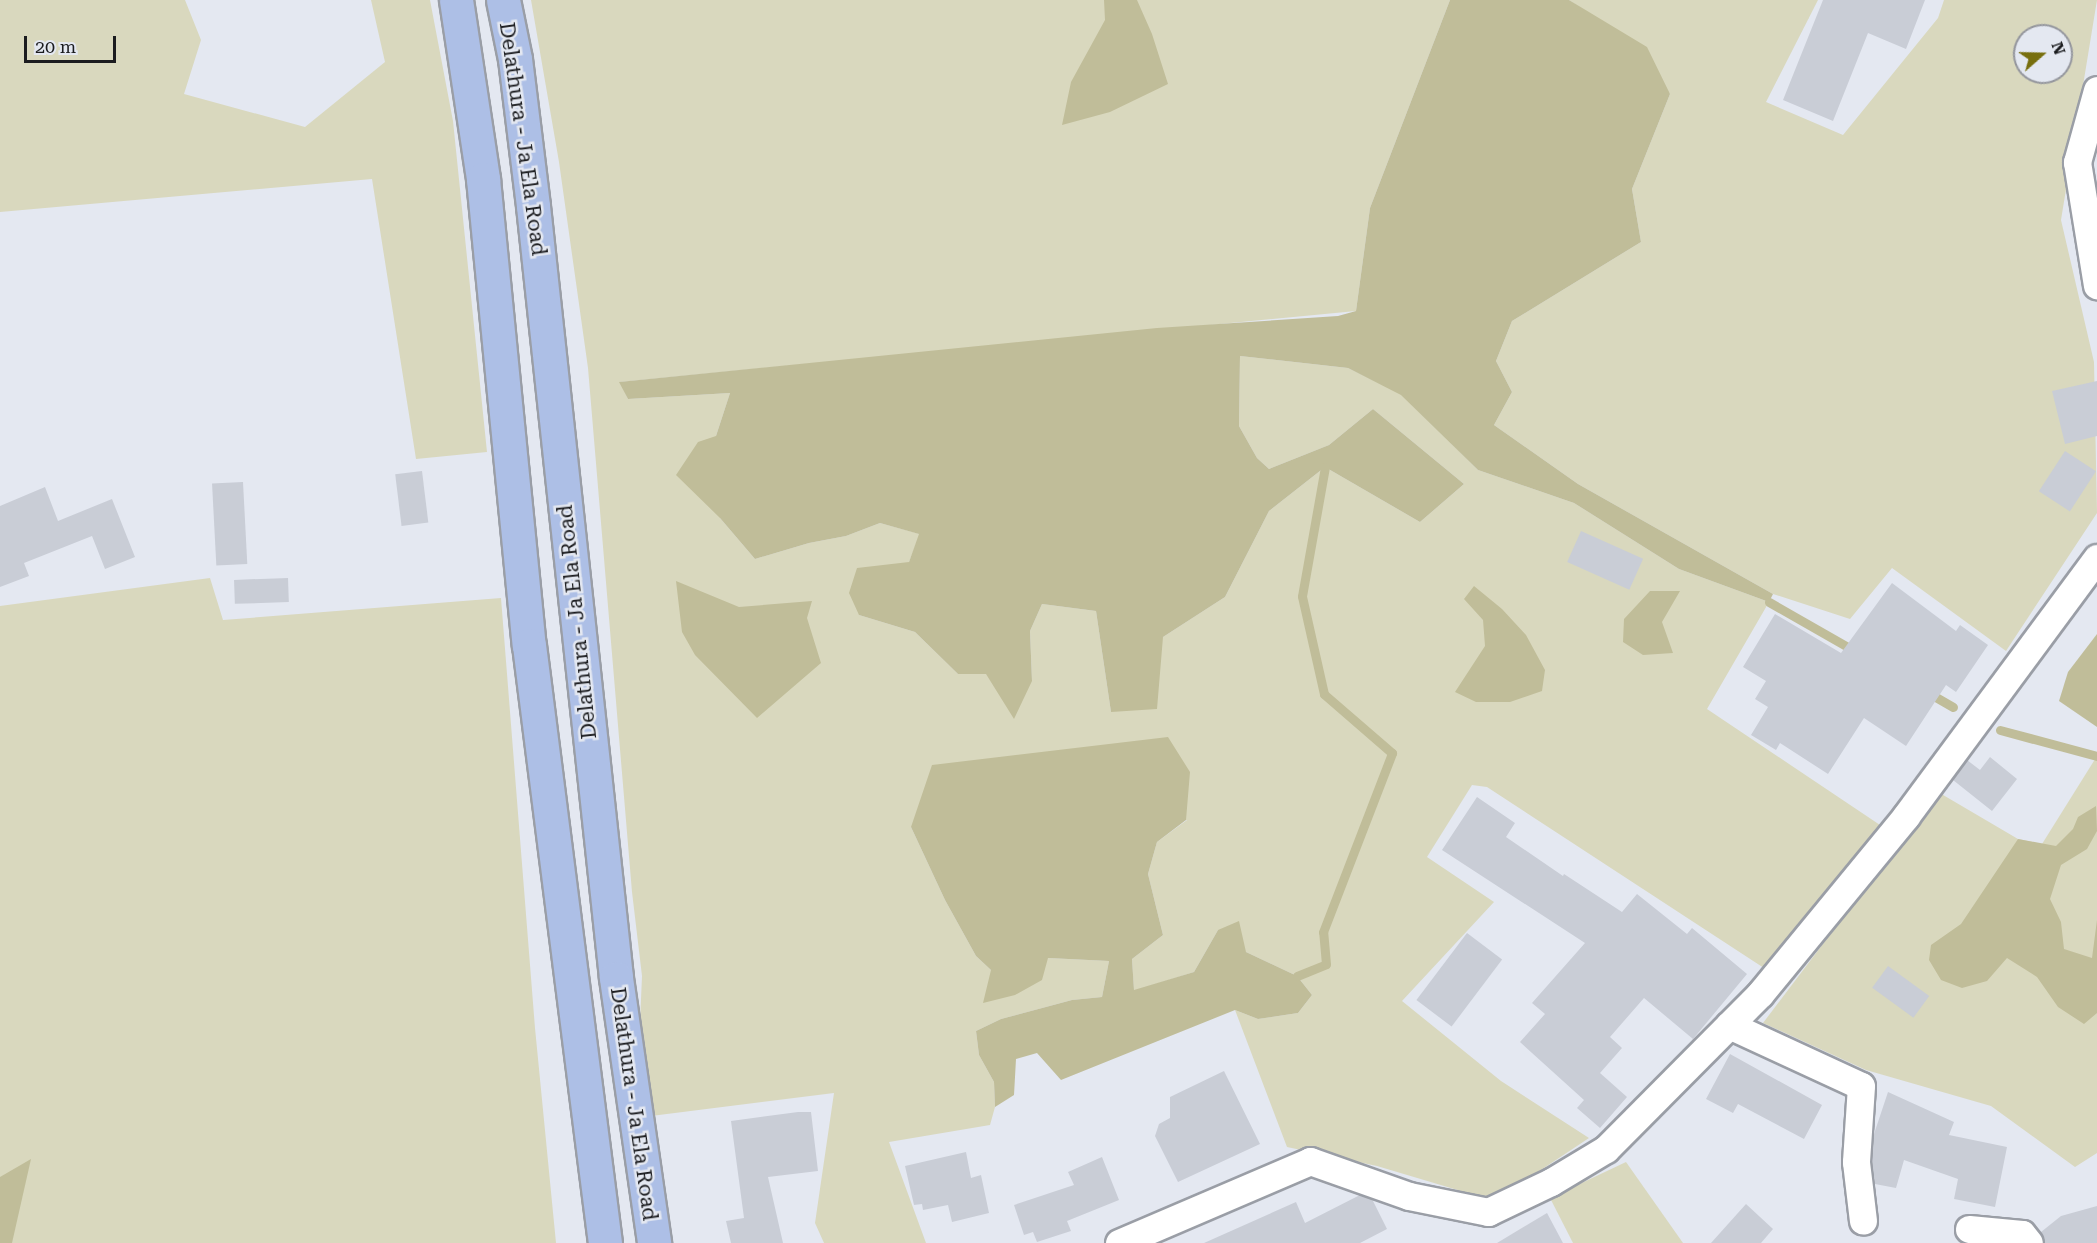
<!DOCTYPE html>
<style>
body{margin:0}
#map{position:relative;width:2097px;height:1243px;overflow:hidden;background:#e4e8f1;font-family:"Roboto Serif",serif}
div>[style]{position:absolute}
.green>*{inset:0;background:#d9d8be}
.water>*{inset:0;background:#c0bd99}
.stream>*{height:9px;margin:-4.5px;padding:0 4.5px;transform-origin:4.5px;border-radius:4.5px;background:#c0bd99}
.building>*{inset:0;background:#c9cdd6;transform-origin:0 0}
.roads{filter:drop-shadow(2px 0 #9a9ea6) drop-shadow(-2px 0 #9a9ea6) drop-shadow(0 2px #9a9ea6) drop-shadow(0 -2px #9a9ea6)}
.minor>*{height:27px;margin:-13.5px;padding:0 13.5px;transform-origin:13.5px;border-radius:13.5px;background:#fff}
.primary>*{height:33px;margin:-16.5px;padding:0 16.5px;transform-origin:16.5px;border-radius:16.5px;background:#adbfe6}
span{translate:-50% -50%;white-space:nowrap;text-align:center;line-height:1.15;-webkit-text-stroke:5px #e4e8f1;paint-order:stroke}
.street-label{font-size:21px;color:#1b1c1f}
.north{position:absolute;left:2013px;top:24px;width:60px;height:60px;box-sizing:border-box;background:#e4e8f1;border:2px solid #94969d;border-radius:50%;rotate:70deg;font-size:16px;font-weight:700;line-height:24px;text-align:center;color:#1b1c1f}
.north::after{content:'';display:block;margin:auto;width:21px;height:27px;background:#786f0e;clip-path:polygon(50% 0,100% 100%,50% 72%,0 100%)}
.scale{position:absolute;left:24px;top:36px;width:92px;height:27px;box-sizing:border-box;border:3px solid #1b1c1f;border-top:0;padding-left:8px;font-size:18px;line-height:21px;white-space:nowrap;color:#1b1c1f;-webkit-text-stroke:4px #e4e8f1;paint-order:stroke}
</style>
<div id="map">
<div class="green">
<div style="clip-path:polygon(0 0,185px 0,201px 40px,184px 94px,305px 127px,385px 62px,371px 0,430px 0,453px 121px,487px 452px,416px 459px,372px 179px,0 212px)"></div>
<div style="clip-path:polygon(531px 0,1450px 0,1370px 208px,1356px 311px,620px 382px,628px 399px,730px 393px,716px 436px,720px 518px,755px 559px,809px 543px,846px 536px,880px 523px,920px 534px,909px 562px,859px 615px,915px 632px,958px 674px,986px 674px,1032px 681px,1030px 631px,1042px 604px,1096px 611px,1111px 712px,1163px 637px,1225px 597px,1269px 511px,1325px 467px,1420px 522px,1464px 484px,1373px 409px,1329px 445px,1269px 469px,1257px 458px,1239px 426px,1240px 356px,1348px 368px,1401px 394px,1478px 470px,1574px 503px,1679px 569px,1769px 602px,1707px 709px,1880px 825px,1767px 970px,1487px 787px,1472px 785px,1427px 857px,1494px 902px,1402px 1001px,1501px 1081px,1589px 1138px,1499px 1198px,1481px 1197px,1377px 1166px,1287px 1147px,1235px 1010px,1258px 1019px,1298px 1013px,1312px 995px,1297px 976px,1246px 952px,1218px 930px,1194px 972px,1134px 991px,1132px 959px,1163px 935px,1148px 874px,1157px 842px,1187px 820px,911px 827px,945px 900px,976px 956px,991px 970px,1048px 958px,1109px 961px,1102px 997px,1072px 1000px,1001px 1019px,976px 1031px,979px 1055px,994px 1082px,995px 1107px,990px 1125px,889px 1142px,926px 1243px,824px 1243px,815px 1223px,834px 1093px,651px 1116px,640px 1023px,642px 976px,632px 892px,588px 368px,559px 162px)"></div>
<div style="clip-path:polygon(evenodd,1569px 0,1818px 0,1766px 102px,1843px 135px,1938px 18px,1944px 0,2097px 0,2061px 220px,2094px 362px,2097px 513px,2006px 651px,1892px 568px,1850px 619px,1773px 594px,1578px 484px,1494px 425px,1512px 392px,1496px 361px,1512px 321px,1641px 242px,1632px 189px,1670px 94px,1605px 24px,1569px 0,2025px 36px,2061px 36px,2061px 72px,2025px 72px,2025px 36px)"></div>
<div style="clip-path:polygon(210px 578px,223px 620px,501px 598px,535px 1028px,556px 1243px,0 1243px,0 606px)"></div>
<div style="clip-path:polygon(2097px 756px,2097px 1153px,2075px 1167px,1991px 1106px,1866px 1070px,1763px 1023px,1938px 792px,2018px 839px,2042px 844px)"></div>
<div style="clip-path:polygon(1626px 1162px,1683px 1243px,1573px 1243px,1550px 1198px)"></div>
</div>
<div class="water">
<div style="clip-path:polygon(1104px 0,1137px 0,1152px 34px,1168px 84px,1110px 112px,1062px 125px,1071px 82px,1105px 20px)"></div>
<div style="clip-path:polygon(1450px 0,1569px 0,1647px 47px,1670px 94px,1632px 189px,1641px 242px,1512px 321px,1496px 361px,1512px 392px,1494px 425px,1578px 484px,1773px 594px,1769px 602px,1679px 569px,1574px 503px,1478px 470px,1401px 395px,1348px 368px,1240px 356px,1239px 426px,1257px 458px,1269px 469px,1329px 445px,1373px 409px,1464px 484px,1420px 522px,1325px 467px,1269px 511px,1225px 597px,1163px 637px,1157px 709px,1111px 712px,1096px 611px,1042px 604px,1030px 631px,1032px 681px,1014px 719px,986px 674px,958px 674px,915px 632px,859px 615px,849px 593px,857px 568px,909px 562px,919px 534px,880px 523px,846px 536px,809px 543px,755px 559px,720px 518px,676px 475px,698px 442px,716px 436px,730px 393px,628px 399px,619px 382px,1157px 328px,1338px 316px,1356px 311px,1370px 208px)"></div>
<div style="clip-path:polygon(676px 581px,739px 607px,812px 601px,807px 618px,821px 663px,757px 718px,695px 655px,682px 632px)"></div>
<div style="clip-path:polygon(1474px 586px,1502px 609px,1526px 635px,1545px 670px,1542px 691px,1510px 702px,1476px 702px,1455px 692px,1485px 646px,1483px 620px,1464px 599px)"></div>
<div style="clip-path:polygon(1650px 591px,1680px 591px,1662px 622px,1673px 653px,1643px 655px,1623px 642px,1624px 619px)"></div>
<div style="clip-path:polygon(2097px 634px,2097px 727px,2059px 701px,2068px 672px)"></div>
<div style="clip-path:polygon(1168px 737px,1190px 772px,1186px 820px,1157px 842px,1148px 874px,1163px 935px,1132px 959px,1134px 990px,1194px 972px,1218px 930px,1239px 921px,1246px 952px,1297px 976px,1312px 995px,1298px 1013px,1258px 1019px,1235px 1010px,1061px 1080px,1037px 1053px,1016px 1059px,1014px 1095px,995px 1107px,994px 1082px,979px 1055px,976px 1031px,1001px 1019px,1072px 1000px,1102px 997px,1109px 961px,1048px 958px,1042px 980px,1015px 995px,983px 1003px,991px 970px,976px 956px,945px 900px,911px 827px,932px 765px)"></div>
<div style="clip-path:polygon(2096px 806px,2097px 831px,2087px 849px,2061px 865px,2050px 899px,2061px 922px,2064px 949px,2092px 958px,2097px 920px,2097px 1013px,2084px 1024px,2058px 1007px,2037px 977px,2007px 958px,1987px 981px,1962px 988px,1941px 980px,1929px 960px,1931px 945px,1961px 924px,2018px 839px,2056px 846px,2073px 829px,2078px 817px)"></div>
<div style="clip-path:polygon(31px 1159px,12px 1243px,0 1243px,0 1177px)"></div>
</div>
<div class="stream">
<div style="left:1769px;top:602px;width:99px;rotate:29.7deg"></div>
<div style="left:1927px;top:692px;width:30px;rotate:30deg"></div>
<div style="left:2000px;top:730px;width:100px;rotate:15deg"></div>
<div style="left:1297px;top:976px;width:31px;rotate:-22deg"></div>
<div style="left:1326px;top:964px;width:32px;rotate:-95deg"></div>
<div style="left:1323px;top:932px;width:192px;rotate:-68.9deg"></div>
<div style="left:1392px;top:753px;width:90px;rotate:-139.1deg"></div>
<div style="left:1324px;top:694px;width:100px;rotate:-102.7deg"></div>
<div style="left:1302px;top:596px;width:131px;rotate:-79.9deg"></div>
</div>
<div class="building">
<div style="clip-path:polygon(1823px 0,1925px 0,1906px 49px,1868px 33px,1833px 121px,1783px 100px)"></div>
<div style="clip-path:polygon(2097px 381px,2097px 436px,2065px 444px,2052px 391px)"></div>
<div style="left:2065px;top:451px;width:37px;height:48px;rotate:33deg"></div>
<div style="left:422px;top:471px;width:52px;height:27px;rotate:83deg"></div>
<div style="left:243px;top:482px;width:82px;height:31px;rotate:87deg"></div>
<div style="clip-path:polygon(45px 487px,58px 521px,112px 499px,135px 557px,105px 569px,92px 536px,24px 563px,29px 576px,0 587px,0 506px)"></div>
<div style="left:1581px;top:531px;width:68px;height:34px;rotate:24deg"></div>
<div style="left:288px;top:578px;width:24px;height:54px;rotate:88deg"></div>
<div style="clip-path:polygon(1892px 583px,1956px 631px,1960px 625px,1988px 645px,1956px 692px,1946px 685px,1906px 746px,1864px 718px,1828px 774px,1780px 743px,1776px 750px,1751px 735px,1768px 707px,1755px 699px,1766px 681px,1743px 667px,1775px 614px,1841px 653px)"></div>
<div style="clip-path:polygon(1990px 757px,2017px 779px,1992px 811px,1953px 780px,1967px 760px,1980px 770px)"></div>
<div style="clip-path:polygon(1477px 797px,1515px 823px,1506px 837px,1563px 876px,1564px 874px,1622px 912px,1637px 894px,1687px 934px,1692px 928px,1747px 974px,1693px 1039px,1644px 998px,1610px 1037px,1622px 1048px,1600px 1073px,1627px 1097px,1600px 1128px,1577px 1108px,1584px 1100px,1520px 1042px,1545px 1014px,1532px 1003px,1585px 943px,1442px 850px)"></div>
<div style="left:1467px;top:933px;width:44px;height:84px;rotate:37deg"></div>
<div style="left:1888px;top:966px;width:51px;height:27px;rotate:36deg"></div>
<div style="clip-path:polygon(1730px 1054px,1822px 1105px,1804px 1139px,1738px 1104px,1733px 1113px,1706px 1099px)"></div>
<div style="clip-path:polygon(1224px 1071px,1260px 1144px,1178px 1182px,1155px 1136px,1159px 1124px,1170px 1118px,1170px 1097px)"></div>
<div style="clip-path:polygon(1888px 1092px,1954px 1122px,1949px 1135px,2007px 1147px,1995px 1207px,1954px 1199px,1958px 1179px,1904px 1160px,1896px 1188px,1875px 1184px,1872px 1162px,1874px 1134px)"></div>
<div style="clip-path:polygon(798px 1112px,811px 1112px,818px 1171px,768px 1177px,783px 1243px,731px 1243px,726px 1221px,744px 1218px,731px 1121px)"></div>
<div style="clip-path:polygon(966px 1152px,971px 1178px,981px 1175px,989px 1213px,952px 1222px,948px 1205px,923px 1210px,922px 1204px,914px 1205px,905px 1166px)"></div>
<div style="clip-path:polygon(1102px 1157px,1119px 1200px,1067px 1221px,1071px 1231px,1037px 1242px,1033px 1232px,1024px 1235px,1014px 1205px,1074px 1185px,1068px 1172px)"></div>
<div style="clip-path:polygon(1360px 1195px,1372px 1199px,1387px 1229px,1360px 1243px,1204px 1243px,1296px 1202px,1305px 1223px)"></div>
<div style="clip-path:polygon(1746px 1204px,1773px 1229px,1761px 1243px,1711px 1243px)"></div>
<div style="clip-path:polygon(2097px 1206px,2097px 1243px,2044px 1243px,2041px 1232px,2061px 1216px)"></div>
<div style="clip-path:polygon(1547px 1213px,1563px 1243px,1497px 1243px)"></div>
</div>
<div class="roads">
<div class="minor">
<div style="left:2097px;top:90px;width:75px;rotate:105.5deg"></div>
<div style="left:2077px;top:162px;width:125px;rotate:80.8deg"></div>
<div style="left:1729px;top:1025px;width:145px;rotate:24.8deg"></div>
<div style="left:1861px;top:1086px;width:76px;rotate:93.8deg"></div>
<div style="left:1856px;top:1162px;width:59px;rotate:83.2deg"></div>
<div style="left:1969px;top:1229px;width:53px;rotate:5.4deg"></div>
<div style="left:2022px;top:1234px;width:11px;rotate:52deg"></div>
<div style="left:1119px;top:1243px;width:208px;rotate:-23.2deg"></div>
<div style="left:1310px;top:1161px;width:105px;rotate:19.5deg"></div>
<div style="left:1409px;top:1196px;width:81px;rotate:11.4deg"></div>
<div style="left:1488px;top:1212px;width:70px;rotate:-25.5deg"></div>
<div style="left:1551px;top:1182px;width:64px;rotate:-31deg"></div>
<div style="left:1606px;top:1149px;width:218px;rotate:-45.2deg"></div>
<div style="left:1760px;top:994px;width:230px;rotate:-50.6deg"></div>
<div style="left:1906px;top:816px;width:321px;rotate:-53.5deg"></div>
</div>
<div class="primary">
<div style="left:456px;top:0;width:181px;rotate:81.4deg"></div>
<div style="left:483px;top:179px;width:468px;rotate:84.4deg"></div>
<div style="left:529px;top:645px;width:603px;rotate:82.76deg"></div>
<div style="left:503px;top:0;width:60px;rotate:78.5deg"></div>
<div style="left:515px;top:59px;width:148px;rotate:83deg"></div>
<div style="left:533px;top:206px;width:776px;rotate:83.86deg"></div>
<div style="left:616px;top:978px;width:268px;rotate:81.8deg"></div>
</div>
</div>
<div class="street-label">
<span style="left:523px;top:139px;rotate:82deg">Delathura - Ja Ela Road</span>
<span style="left:577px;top:622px;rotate:-96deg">Delathura - Ja Ela Road</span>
<span style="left:634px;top:1104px;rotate:82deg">Delathura - Ja Ela Road</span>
</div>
<div class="north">N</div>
<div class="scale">20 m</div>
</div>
